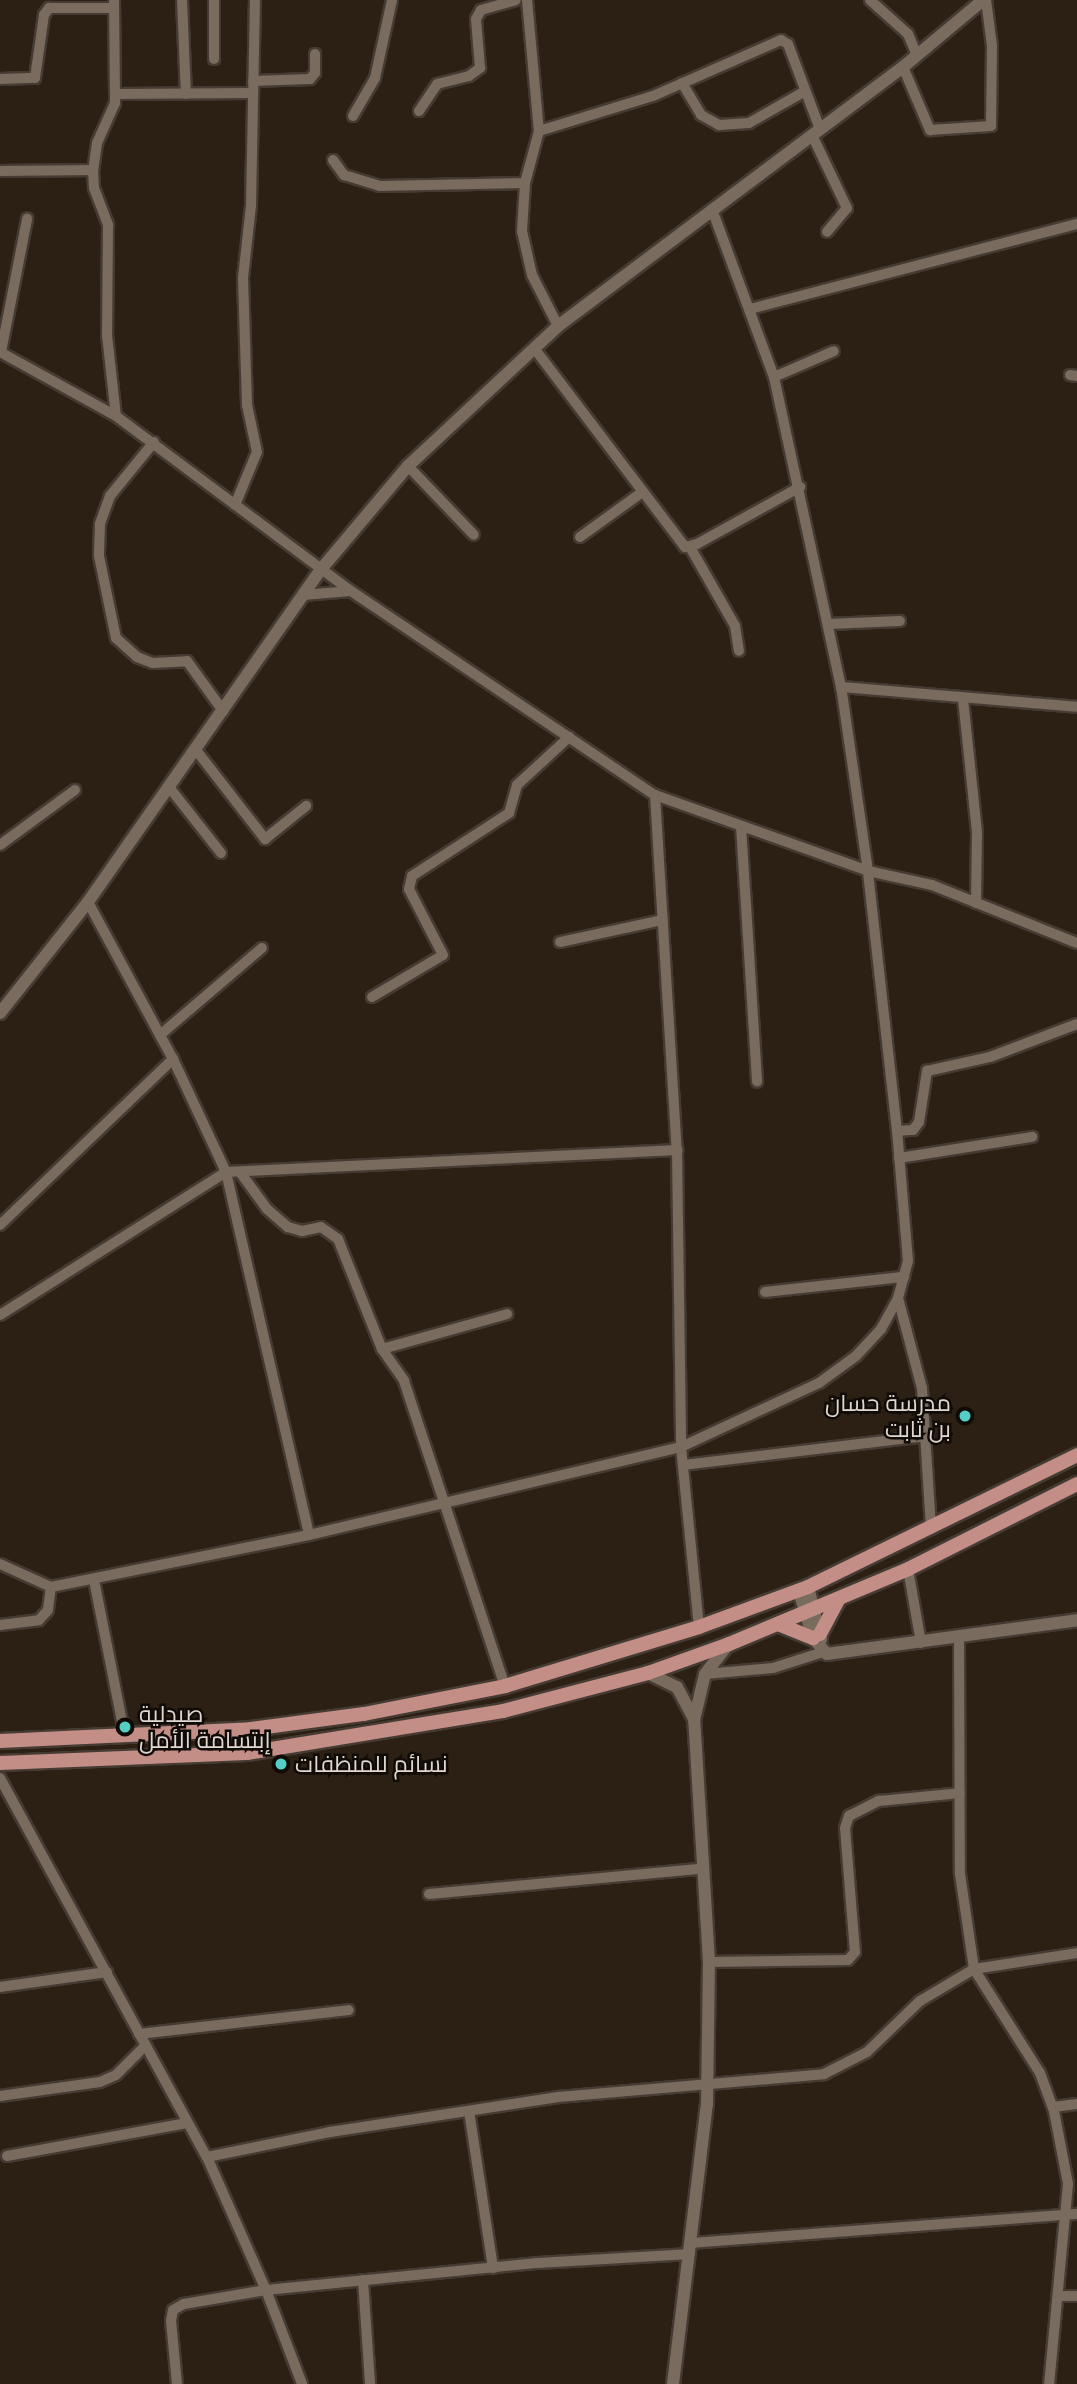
<!DOCTYPE html>
<meta charset="utf-8">
<style>
body{margin:0}
#map{position:relative;width:1077px;height:2384px;overflow:hidden;background:#2c2014;font-family:Montserrat,Cairo,sans-serif}
div>[style]{position:absolute}
.roads{filter:drop-shadow(2px 0 #453b33) drop-shadow(-2px 0 #453b33) drop-shadow(0 2px #453b33) drop-shadow(0 -2px #453b33)}
.minor>*{height:10px;margin:-5px;padding:0 5px;transform-origin:5px;border-radius:5px;background:#796b5d}
.tertiary>*{height:12px;margin:-6px;padding:0 6px;transform-origin:6px;border-radius:6px;background:#796b5d}
.primary>*{height:14px;margin:-7px;padding:0 7px;transform-origin:7px;border-radius:7px;background:#c38e85}
.dots>*{width:19px;height:19px;translate:-50% -50%;box-sizing:border-box;border:4px solid #100b06;border-radius:50%}
span{translate:-50% -50%;white-space:nowrap;text-align:center;line-height:1.15;-webkit-text-stroke:5px #100b06;paint-order:stroke}
.poi-label{font-size:23px;color:#dfd7d0}
.right{translate:-100% -50%;text-align:right}
.left{translate:0 -50%;text-align:left}
</style>
<div id="map">
<div class="roads">
<div class="minor">
<div style="left:114px;top:0;width:103px;rotate:89.4deg"></div>
<div style="left:115px;top:103px;width:44px;rotate:114.2deg"></div>
<div style="left:97px;top:143px;width:27px;rotate:98deg"></div>
<div style="left:93px;top:170px;width:18px;rotate:87deg"></div>
<div style="left:94px;top:188px;width:40px;rotate:69deg"></div>
<div style="left:108px;top:225px;width:110px;rotate:90.5deg"></div>
<div style="left:107px;top:335px;width:81px;rotate:83.7deg"></div>
<div style="left:182px;top:0;width:94px;rotate:87.6deg"></div>
<div style="left:214px;top:0;width:59px;rotate:90deg"></div>
<div style="left:527px;top:0;width:132px;rotate:84.8deg"></div>
<div style="left:539px;top:131px;width:54px;rotate:105.1deg"></div>
<div style="left:525px;top:183px;width:48px;rotate:93.6deg"></div>
<div style="left:522px;top:231px;width:45px;rotate:77.2deg"></div>
<div style="left:532px;top:275px;width:57px;rotate:63deg"></div>
<div style="left:870px;top:0;width:51px;rotate:41.8deg"></div>
<div style="left:908px;top:34px;width:23px;rotate:67deg"></div>
<div style="left:903px;top:67px;width:69px;rotate:66.8deg"></div>
<div style="left:930px;top:130px;width:61px;rotate:-3.8deg"></div>
<div style="left:991px;top:126px;width:80px;rotate:-89.3deg"></div>
<div style="left:992px;top:46px;width:46px;rotate:-97.4deg"></div>
<div style="left:0;top:79px;width:35px;rotate:-2deg"></div>
<div style="left:35px;top:78px;width:64px;rotate:-81.9deg"></div>
<div style="left:44px;top:15px;width:9px;rotate:-54deg"></div>
<div style="left:49px;top:8px;width:65px"></div>
<div style="left:253px;top:81px;width:57px;rotate:-2deg"></div>
<div style="left:310px;top:79px;width:8px;rotate:-50deg"></div>
<div style="left:315px;top:73px;width:19px;rotate:-90deg"></div>
<div style="left:682px;top:83px;width:37px;rotate:59deg"></div>
<div style="left:701px;top:115px;width:21px;rotate:29deg"></div>
<div style="left:719px;top:125px;width:30px;rotate:-4deg"></div>
<div style="left:749px;top:123px;width:64px;rotate:-29.7deg"></div>
<div style="left:115px;top:94px;width:137px;rotate:-0.4deg"></div>
<div style="left:419px;top:111px;width:32px;rotate:-56deg"></div>
<div style="left:437px;top:84px;width:33px;rotate:-14deg"></div>
<div style="left:469px;top:76px;width:14px;rotate:-36deg"></div>
<div style="left:480px;top:68px;width:49px;rotate:-94.7deg"></div>
<div style="left:476px;top:19px;width:10px;rotate:-61deg"></div>
<div style="left:481px;top:10px;width:36px;rotate:-16deg"></div>
<div style="left:353px;top:116px;width:44px;rotate:-59.9deg"></div>
<div style="left:375px;top:78px;width:80px;rotate:-77.7deg"></div>
<div style="left:539px;top:131px;width:119px;rotate:-17.1deg"></div>
<div style="left:653px;top:96px;width:140px;rotate:-23.6deg"></div>
<div style="left:781px;top:40px;width:8px;rotate:30deg"></div>
<div style="left:788px;top:44px;width:91px;rotate:69.4deg"></div>
<div style="left:812px;top:135px;width:81px;rotate:64.4deg"></div>
<div style="left:847px;top:208px;width:31px;rotate:130deg"></div>
<div style="left:333px;top:160px;width:19px;rotate:54deg"></div>
<div style="left:344px;top:175px;width:37px;rotate:17deg"></div>
<div style="left:379px;top:186px;width:146px;rotate:-1.2deg"></div>
<div style="left:0;top:171px;width:93px;rotate:-0.6deg"></div>
<div style="left:750px;top:309px;width:338px;rotate:-14.6deg"></div>
<div style="left:534px;top:348px;width:250px;rotate:52.8deg"></div>
<div style="left:685px;top:547px;width:12px;rotate:-14deg"></div>
<div style="left:697px;top:544px;width:118px;rotate:-29deg"></div>
<div style="left:0;top:352px;width:132px;rotate:28.9deg"></div>
<div style="left:116px;top:416px;width:293px;rotate:36.7deg"></div>
<div style="left:351px;top:591px;width:366px;rotate:33.9deg"></div>
<div style="left:655px;top:795px;width:356px;rotate:86.5deg"></div>
<div style="left:677px;top:1150px;width:297px;rotate:89.2deg"></div>
<div style="left:681px;top:1447px;width:181px;rotate:84.3deg"></div>
<div style="left:1px;top:352px;width:136px;rotate:-78.9deg"></div>
<div style="left:1070px;top:375px;width:7px;rotate:8deg"></div>
<div style="left:774px;top:377px;width:65px;rotate:-23.4deg"></div>
<div style="left:154px;top:442px;width:70px;rotate:129.2deg"></div>
<div style="left:110px;top:496px;width:30px;rotate:110deg"></div>
<div style="left:100px;top:524px;width:32px;rotate:92deg"></div>
<div style="left:99px;top:556px;width:84px;rotate:78.3deg"></div>
<div style="left:116px;top:638px;width:28px;rotate:42deg"></div>
<div style="left:137px;top:657px;width:17px;rotate:21deg"></div>
<div style="left:153px;top:663px;width:34px;rotate:-3deg"></div>
<div style="left:187px;top:661px;width:62px;rotate:54.2deg"></div>
<div style="left:408px;top:466px;width:95px;rotate:46.3deg"></div>
<div style="left:235px;top:505px;width:57px;rotate:-67.5deg"></div>
<div style="left:257px;top:452px;width:48px;rotate:-102deg"></div>
<div style="left:247px;top:405px;width:127px;rotate:-91.8deg"></div>
<div style="left:243px;top:278px;width:72px;rotate:-83.7deg"></div>
<div style="left:251px;top:206px;width:206px;rotate:-88.9deg"></div>
<div style="left:580px;top:537px;width:75px;rotate:-35.8deg"></div>
<div style="left:690px;top:547px;width:91px;rotate:60.3deg"></div>
<div style="left:735px;top:626px;width:25px;rotate:81deg"></div>
<div style="left:303px;top:595px;width:48px;rotate:-4.8deg"></div>
<div style="left:828px;top:624px;width:72px;rotate:-2.4deg"></div>
<div style="left:841px;top:687px;width:237px;rotate:4.8deg"></div>
<div style="left:963px;top:699px;width:134px;rotate:84deg"></div>
<div style="left:977px;top:832px;width:71px;rotate:90.8deg"></div>
<div style="left:196px;top:750px;width:113px;rotate:52.2deg"></div>
<div style="left:265px;top:839px;width:53px;rotate:-38.8deg"></div>
<div style="left:169px;top:787px;width:84px;rotate:51.8deg"></div>
<div style="left:655px;top:795px;width:226px;rotate:19.6deg"></div>
<div style="left:868px;top:871px;width:66px;rotate:12.3deg"></div>
<div style="left:932px;top:885px;width:156px;rotate:21.8deg"></div>
<div style="left:741px;top:826px;width:256px;rotate:86.4deg"></div>
<div style="left:0;top:845px;width:93px;rotate:-36.3deg"></div>
<div style="left:88px;top:902px;width:179px;rotate:61.6deg"></div>
<div style="left:173px;top:1059px;width:125px;rotate:64.9deg"></div>
<div style="left:226px;top:1172px;width:372px;rotate:77.1deg"></div>
<div style="left:560px;top:942px;width:105px;rotate:-12.1deg"></div>
<div style="left:372px;top:997px;width:82px;rotate:-30.6deg"></div>
<div style="left:443px;top:955px;width:74px;rotate:-117.3deg"></div>
<div style="left:409px;top:889px;width:13px;rotate:-77deg"></div>
<div style="left:412px;top:876px;width:116px;rotate:-33deg"></div>
<div style="left:509px;top:813px;width:29px;rotate:-74deg"></div>
<div style="left:517px;top:785px;width:71px;rotate:-42.7deg"></div>
<div style="left:160px;top:1035px;width:134px;rotate:-40.5deg"></div>
<div style="left:897px;top:1131px;width:16px;rotate:-4deg"></div>
<div style="left:913px;top:1130px;width:10px;rotate:-53deg"></div>
<div style="left:919px;top:1122px;width:52px;rotate:-81.1deg"></div>
<div style="left:927px;top:1071px;width:65px;rotate:-12.5deg"></div>
<div style="left:990px;top:1057px;width:93px;rotate:-20.8deg"></div>
<div style="left:899px;top:1158px;width:135px;rotate:-9deg"></div>
<div style="left:240px;top:1172px;width:46px;rotate:53.9deg"></div>
<div style="left:267px;top:1209px;width:28px;rotate:41deg"></div>
<div style="left:288px;top:1227px;width:15px;rotate:16deg"></div>
<div style="left:302px;top:1231px;width:19px;rotate:-12deg"></div>
<div style="left:321px;top:1227px;width:21px;rotate:35deg"></div>
<div style="left:338px;top:1239px;width:118px;rotate:68.2deg"></div>
<div style="left:382px;top:1349px;width:39px;rotate:55deg"></div>
<div style="left:404px;top:1381px;width:321px;rotate:71.7deg"></div>
<div style="left:0;top:1225px;width:240px;rotate:-43.8deg"></div>
<div style="left:765px;top:1292px;width:140px;rotate:-6.2deg"></div>
<div style="left:898px;top:1298px;width:93px;rotate:75.1deg"></div>
<div style="left:922px;top:1388px;width:141px;rotate:86.3deg"></div>
<div style="left:0;top:1315px;width:267px;rotate:-32.3deg"></div>
<div style="left:226px;top:1172px;width:452px;rotate:-2.8deg"></div>
<div style="left:382px;top:1349px;width:130px;rotate:-15.6deg"></div>
<div style="left:683px;top:1465px;width:246px;rotate:-6.8deg"></div>
<div style="left:0;top:1564px;width:56px;rotate:24.3deg"></div>
<div style="left:51px;top:1587px;width:263px;rotate:-11.4deg"></div>
<div style="left:309px;top:1535px;width:382px;rotate:-13.3deg"></div>
<div style="left:681px;top:1447px;width:152px;rotate:-24.9deg"></div>
<div style="left:819px;top:1383px;width:46px;rotate:-36.1deg"></div>
<div style="left:856px;top:1356px;width:37px;rotate:-47deg"></div>
<div style="left:881px;top:1329px;width:35px;rotate:-61deg"></div>
<div style="left:898px;top:1298px;width:38px;rotate:-75deg"></div>
<div style="left:908px;top:1261px;width:130px;rotate:-94.8deg"></div>
<div style="left:897px;top:1131px;width:262px;rotate:-96.4deg"></div>
<div style="left:868px;top:871px;width:186px;rotate:-98.3deg"></div>
<div style="left:841px;top:687px;width:317px;rotate:-102.2deg"></div>
<div style="left:774px;top:377px;width:179px;rotate:-110.3deg"></div>
<div style="left:908px;top:1569px;width:75px;rotate:80deg"></div>
<div style="left:94px;top:1580px;width:160px;rotate:78.8deg"></div>
<div style="left:0;top:1625px;width:39px;rotate:-7deg"></div>
<div style="left:39px;top:1620px;width:13px;rotate:-48deg"></div>
<div style="left:48px;top:1610px;width:23px;rotate:-83deg"></div>
<div style="left:959px;top:1637px;width:237px;rotate:89.8deg"></div>
<div style="left:960px;top:1874px;width:96px;rotate:81.6deg"></div>
<div style="left:974px;top:1969px;width:123px;rotate:57.6deg"></div>
<div style="left:1040px;top:2073px;width:40px;rotate:69.8deg"></div>
<div style="left:1054px;top:2111px;width:74px;rotate:79.1deg"></div>
<div style="left:1068px;top:2184px;width:201px;rotate:95.4deg"></div>
<div style="left:705px;top:1674px;width:68px;rotate:-5deg"></div>
<div style="left:773px;top:1668px;width:52px;rotate:-17.7deg"></div>
<div style="left:0;top:1778px;width:432px;rotate:61.4deg"></div>
<div style="left:207px;top:2157px;width:145px;rotate:66.1deg"></div>
<div style="left:266px;top:2290px;width:101px;rotate:69deg"></div>
<div style="left:429px;top:1894px;width:273px;rotate:-5.3deg"></div>
<div style="left:709px;top:1962px;width:139px;rotate:-0.8deg"></div>
<div style="left:848px;top:1960px;width:11px;rotate:-49deg"></div>
<div style="left:855px;top:1952px;width:124px;rotate:-94.6deg"></div>
<div style="left:845px;top:1828px;width:13px;rotate:-72deg"></div>
<div style="left:849px;top:1816px;width:34px;rotate:-27deg"></div>
<div style="left:879px;top:1801px;width:81px;rotate:-5.6deg"></div>
<div style="left:0;top:1987px;width:108px;rotate:-8deg"></div>
<div style="left:139px;top:2034px;width:211px;rotate:-6.5deg"></div>
<div style="left:0;top:2096px;width:101px;rotate:-8deg"></div>
<div style="left:100px;top:2082px;width:17px;rotate:-24deg"></div>
<div style="left:116px;top:2075px;width:42px;rotate:-45deg"></div>
<div style="left:1053px;top:2107px;width:24px;rotate:-7deg"></div>
<div style="left:469px;top:2111px;width:159px;rotate:81.3deg"></div>
<div style="left:7px;top:2156px;width:183px;rotate:-10.4deg"></div>
<div style="left:207px;top:2157px;width:126px;rotate:-11.5deg"></div>
<div style="left:330px;top:2132px;width:231px;rotate:-8.7deg"></div>
<div style="left:558px;top:2097px;width:267px;rotate:-4.9deg"></div>
<div style="left:824px;top:2074px;width:48px;rotate:-27.1deg"></div>
<div style="left:867px;top:2052px;width:74px;rotate:-43.9deg"></div>
<div style="left:920px;top:2001px;width:63px;rotate:-30.7deg"></div>
<div style="left:974px;top:1969px;width:104px;rotate:-8.8deg"></div>
<div style="left:691px;top:2243px;width:387px;rotate:-4.3deg"></div>
<div style="left:363px;top:2280px;width:104px;rotate:86.1deg"></div>
<div style="left:1058px;top:2296px;width:19px"></div>
<div style="left:177px;top:2384px;width:63px;rotate:-95.4deg"></div>
<div style="left:171px;top:2321px;width:11px;rotate:-80deg"></div>
<div style="left:173px;top:2310px;width:13px;rotate:-29deg"></div>
<div style="left:184px;top:2304px;width:83px;rotate:-9.7deg"></div>
<div style="left:266px;top:2290px;width:273px;rotate:-5.7deg"></div>
<div style="left:538px;top:2263px;width:152px;rotate:-3.4deg"></div>
</div>
<div class="tertiary">
<div style="left:0;top:1013px;width:142px;rotate:-51.6deg"></div>
<div style="left:88px;top:902px;width:409px;rotate:-55deg"></div>
<div style="left:323px;top:567px;width:132px;rotate:-49.9deg"></div>
<div style="left:408px;top:466px;width:205px;rotate:-43deg"></div>
<div style="left:558px;top:326px;width:431px;rotate:-36.9deg"></div>
<div style="left:903px;top:67px;width:104px;rotate:-39.9deg"></div>
<div style="left:808px;top:1587px;width:54px;rotate:76deg"></div>
<div style="left:799px;top:1591px;width:49px;rotate:73.4deg"></div>
<div style="left:813px;top:1638px;width:21px;rotate:49deg"></div>
<div style="left:827px;top:1654px;width:252px;rotate:-7.7deg"></div>
<div style="left:648px;top:1673px;width:32px;rotate:26deg"></div>
<div style="left:677px;top:1687px;width:36px;rotate:62deg"></div>
<div style="left:673px;top:2384px;width:282px;rotate:-83.1deg"></div>
<div style="left:707px;top:2104px;width:142px;rotate:-89.2deg"></div>
<div style="left:709px;top:1962px;width:242px;rotate:-93.5deg"></div>
<div style="left:694px;top:1720px;width:47px;rotate:-76.6deg"></div>
<div style="left:705px;top:1674px;width:34px;rotate:-52deg"></div>
</div>
<div class="primary">
<div style="left:778px;top:1624px;width:38px;rotate:22deg"></div>
<div style="left:820px;top:1634px;width:40px;rotate:-62deg"></div>
<div style="left:0;top:1741px;width:251px;rotate:-2.7deg"></div>
<div style="left:251px;top:1729px;width:114px;rotate:-7.6deg"></div>
<div style="left:364px;top:1714px;width:144px;rotate:-11.2deg"></div>
<div style="left:505px;top:1686px;width:203px;rotate:-16.9deg"></div>
<div style="left:699px;top:1627px;width:116px;rotate:-20.2deg"></div>
<div style="left:808px;top:1587px;width:300px;rotate:-26.1deg"></div>
<div style="left:0;top:1763px;width:247px;rotate:-2.3deg"></div>
<div style="left:247px;top:1753px;width:259px;rotate:-9.3deg"></div>
<div style="left:503px;top:1711px;width:150px;rotate:-14.7deg"></div>
<div style="left:648px;top:1673px;width:86px;rotate:-19.7deg"></div>
<div style="left:729px;top:1644px;width:194px;rotate:-22.7deg"></div>
<div style="left:908px;top:1569px;width:189px;rotate:-26.7deg"></div>
</div>
</div>
<div class="dots">
<div style="left:965px;top:1416px;background:#55cec5"></div>
<div style="left:125px;top:1727px;background:#55cec5"></div>
<div style="left:281px;top:1764px;background:#55cec5"></div>
</div>
<div class="poi-label">
<span class="right" style="left:951px;top:1416px">مدرسة حسان<br>بن ثابت</span>
<span class="left" style="left:139px;top:1727px">صيدلية<br>إبتسامة الأمل</span>
<span class="left" style="left:295px;top:1764px">نسائم للمنظفات</span>
</div>
</div>
